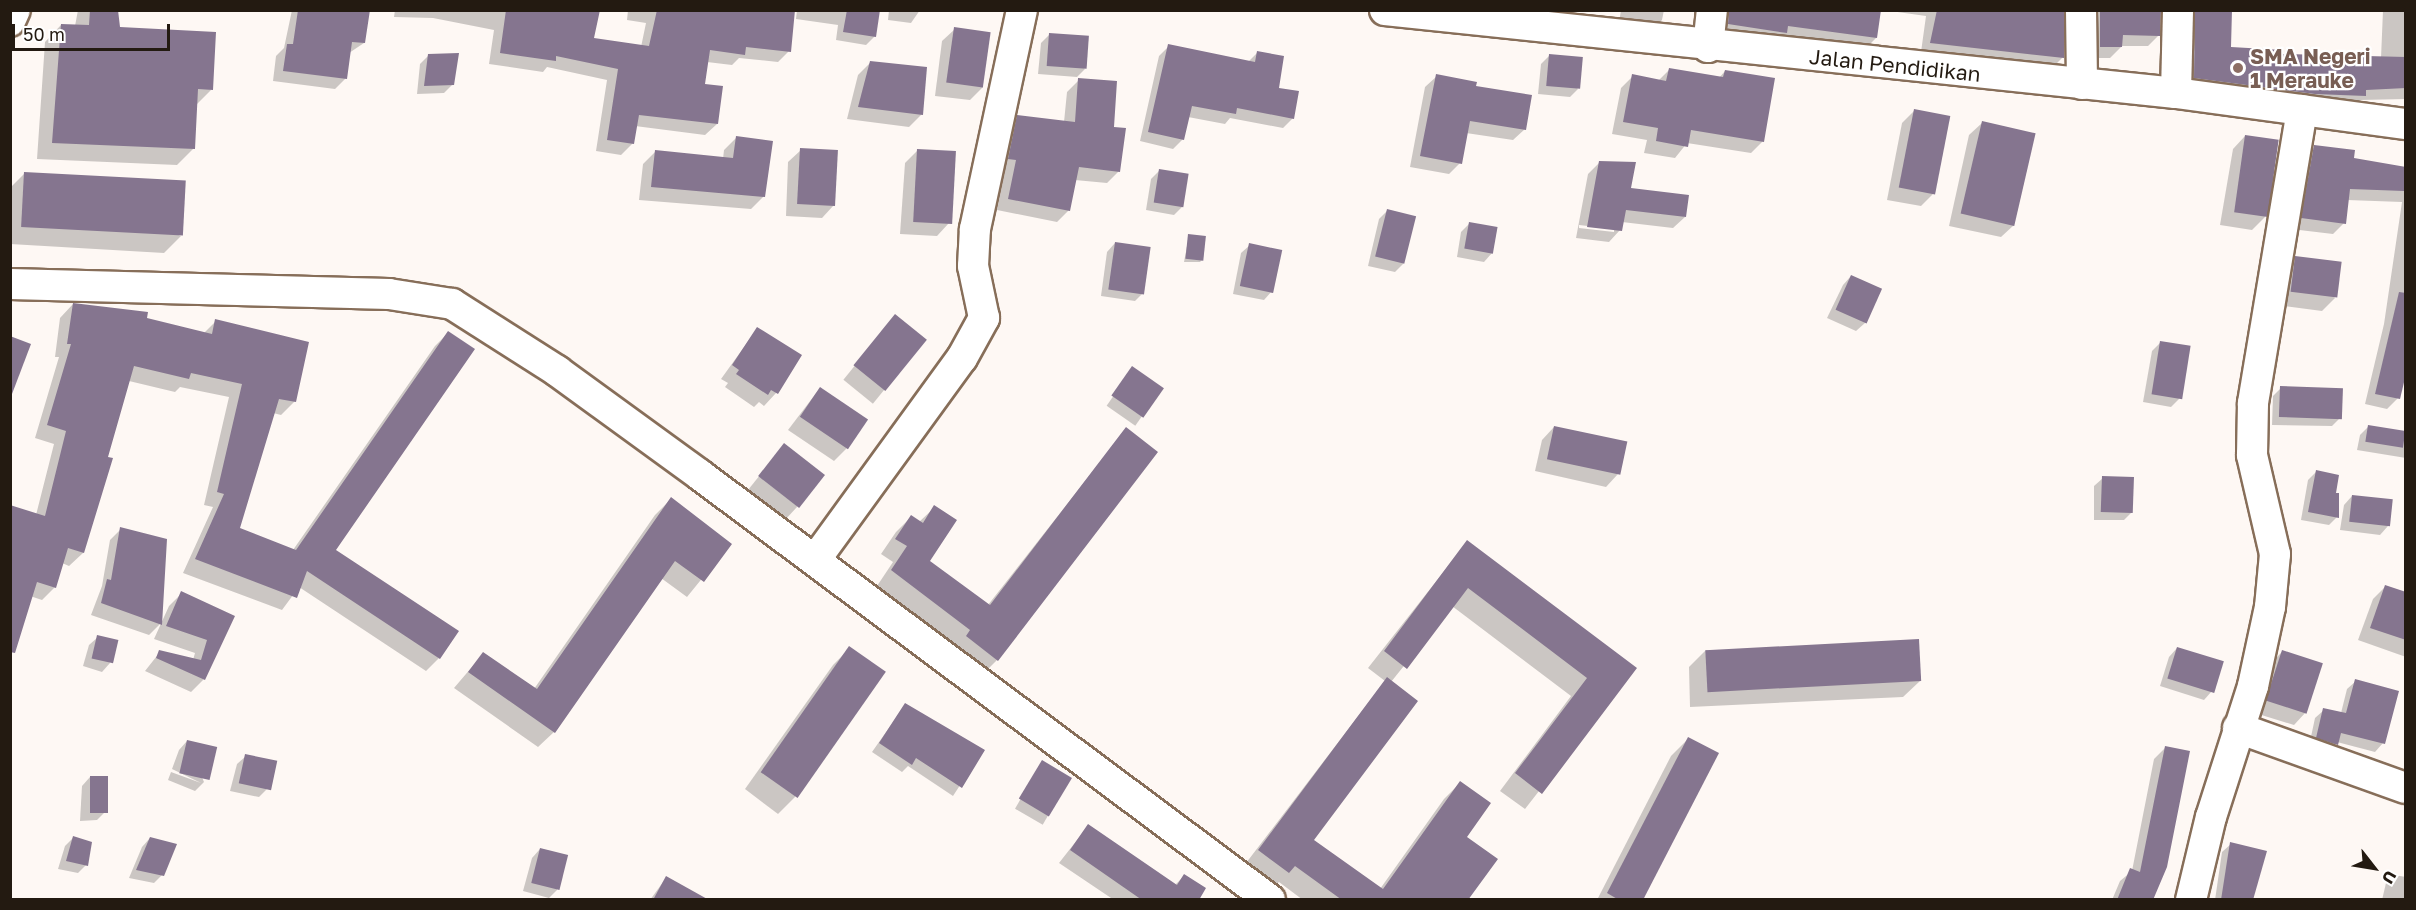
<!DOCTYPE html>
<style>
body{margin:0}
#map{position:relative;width:2416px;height:910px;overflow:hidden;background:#fef8f4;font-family:"Golos Text",sans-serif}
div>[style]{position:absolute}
.shadow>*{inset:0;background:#0003;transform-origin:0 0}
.building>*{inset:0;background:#85758f;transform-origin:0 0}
.roads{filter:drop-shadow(2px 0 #876e59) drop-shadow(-2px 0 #876e59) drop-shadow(0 2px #876e59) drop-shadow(0 -2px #876e59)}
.minor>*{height:30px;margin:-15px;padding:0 15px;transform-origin:15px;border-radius:15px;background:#fff}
.dots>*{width:16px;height:16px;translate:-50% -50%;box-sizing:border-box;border:3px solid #fff;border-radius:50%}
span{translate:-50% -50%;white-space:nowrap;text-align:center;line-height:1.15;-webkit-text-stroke:4.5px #fff;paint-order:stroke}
.education-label{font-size:21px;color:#785e54;font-weight:700}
.left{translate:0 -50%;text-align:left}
.street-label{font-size:21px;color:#231a11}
.frame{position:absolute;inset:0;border:12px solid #231a11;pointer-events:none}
.north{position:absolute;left:2344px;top:838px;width:60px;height:60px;-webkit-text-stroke:4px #fff;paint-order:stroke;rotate:121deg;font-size:16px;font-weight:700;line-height:24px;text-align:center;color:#231a11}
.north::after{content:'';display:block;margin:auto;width:21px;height:27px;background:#231a11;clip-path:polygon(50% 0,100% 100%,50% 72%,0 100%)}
.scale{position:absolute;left:12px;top:24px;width:158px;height:27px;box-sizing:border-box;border:3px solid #231a11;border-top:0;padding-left:8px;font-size:18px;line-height:21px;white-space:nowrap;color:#231a11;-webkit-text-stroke:4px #fff;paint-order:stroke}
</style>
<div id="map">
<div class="shadow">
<div style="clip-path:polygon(78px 10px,117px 10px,118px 28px,211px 90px,196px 105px,194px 148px,177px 165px,37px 159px,45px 42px,61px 25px,75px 26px)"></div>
<div style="clip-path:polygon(292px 10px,362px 10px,364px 43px,349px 53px,346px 78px,335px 89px,273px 81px,276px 56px,284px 48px)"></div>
<div style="clip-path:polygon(395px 10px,598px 10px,592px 40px,641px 47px,646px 23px,627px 20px,628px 10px,793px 10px,789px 51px,778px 62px,739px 58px,732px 65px,707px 62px,703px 85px,717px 124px,705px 135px,635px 126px,633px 143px,621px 155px,596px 151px,607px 80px,547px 67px,543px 72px,489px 64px,494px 30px,433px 18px,394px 17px)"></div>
<div style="clip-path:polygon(797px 10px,878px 10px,875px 36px,866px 45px,836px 40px,838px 25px,796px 19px)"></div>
<div style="clip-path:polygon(889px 10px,920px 10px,911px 23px,888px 20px)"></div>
<div style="clip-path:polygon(1621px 10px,1664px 10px,1662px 20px,1654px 28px,1619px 23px)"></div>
<div style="clip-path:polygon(1717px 10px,1879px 10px,1876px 38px,1867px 47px,1783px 35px,1777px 41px,1719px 33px)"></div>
<div style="clip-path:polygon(1883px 10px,2062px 10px,2063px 57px,2054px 66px,1921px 52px,1926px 16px)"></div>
<div style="clip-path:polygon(2090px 10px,2161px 10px,2159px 35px,2148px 46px,2122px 46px,2110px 58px,2089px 58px)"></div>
<div style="clip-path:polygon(2179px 10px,2229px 10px,2230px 49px,2281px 55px,2381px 58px,2383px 10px,2406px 10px,2406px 99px,2360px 100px,2353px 106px,2184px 89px)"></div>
<div style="clip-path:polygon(955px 29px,983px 87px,970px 100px,935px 96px,942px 41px)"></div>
<div style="clip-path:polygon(1049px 35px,1085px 69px,1077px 77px,1038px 74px,1041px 43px)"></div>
<div style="clip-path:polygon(1169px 46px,1248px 62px,1257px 53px,1293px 118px,1283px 128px,1230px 118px,1225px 124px,1188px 117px,1183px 139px,1173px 149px,1140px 141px,1159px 56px)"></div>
<div style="clip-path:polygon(429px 55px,453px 84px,444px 93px,417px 94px,420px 64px)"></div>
<div style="clip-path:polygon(1549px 56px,1578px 89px,1570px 97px,1538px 94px,1541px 64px)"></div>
<div style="clip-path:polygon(871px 62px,922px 114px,909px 127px,847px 119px,858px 75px)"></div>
<div style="clip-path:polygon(1669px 70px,1719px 78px,1725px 71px,1763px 141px,1751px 153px,1687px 143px,1675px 158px,1644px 153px,1647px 140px,1612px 134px,1621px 88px,1633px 76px,1658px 81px)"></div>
<div style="clip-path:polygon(1437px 76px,1475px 87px,1525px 129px,1513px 140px,1466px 133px,1460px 163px,1449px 174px,1410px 167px,1425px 87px)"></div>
<div style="clip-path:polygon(1079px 80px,1112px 128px,1119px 171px,1107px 183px,1075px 180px,1069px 210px,1057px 222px,997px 210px,1005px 171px,997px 170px,1006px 129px,1018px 117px,1064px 122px,1067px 92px)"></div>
<div style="clip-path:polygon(1914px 111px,1933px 194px,1921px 206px,1887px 200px,1902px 123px)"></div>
<div style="clip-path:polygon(1982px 123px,2014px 225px,2001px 237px,1949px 226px,1969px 135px)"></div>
<div style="clip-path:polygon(2245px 136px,2265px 217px,2252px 230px,2220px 225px,2233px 149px)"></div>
<div style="clip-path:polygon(737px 137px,764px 196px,751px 209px,639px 200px,643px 164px,656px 151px,723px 159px,724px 150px)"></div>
<div style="clip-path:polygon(2314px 147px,2352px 160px,2406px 169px,2406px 367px,2398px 398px,2387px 409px,2365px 404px,2384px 324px,2402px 202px,2347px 200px,2344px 223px,2333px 234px,2291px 229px,2303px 158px)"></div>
<div style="clip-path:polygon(801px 150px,834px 205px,822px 218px,786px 216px,788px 162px)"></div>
<div style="clip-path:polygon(918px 150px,949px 223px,937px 236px,900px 234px,905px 163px)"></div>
<div style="clip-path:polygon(evenodd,1600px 162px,1629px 189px,1685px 217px,1673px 228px,1622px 222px,1620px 230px,1609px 242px,1576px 238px,1588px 174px,1600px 162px,1579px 225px,1614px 229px,1614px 232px,1579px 228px,1579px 225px)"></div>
<div style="clip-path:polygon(1160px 170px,1182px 207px,1174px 215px,1146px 210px,1151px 179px)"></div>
<div style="clip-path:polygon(25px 173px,181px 236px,164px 253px,10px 244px,10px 188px)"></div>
<div style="clip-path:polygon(1387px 211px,1403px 264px,1395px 272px,1368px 266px,1379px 219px)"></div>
<div style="clip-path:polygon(1470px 223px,1492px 253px,1484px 262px,1457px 257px,1461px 232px)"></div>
<div style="clip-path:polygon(1189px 236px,1203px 259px,1200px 262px,1184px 262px)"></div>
<div style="clip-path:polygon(1115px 243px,1143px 293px,1135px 301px,1101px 296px,1107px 252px)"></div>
<div style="clip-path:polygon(1250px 245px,1272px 291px,1264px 300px,1233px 294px,1241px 253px)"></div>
<div style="clip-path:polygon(2296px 257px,2335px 298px,2322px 311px,2277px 305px,2283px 270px)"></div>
<div style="clip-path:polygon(1851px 276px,1865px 323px,1856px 331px,1827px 318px,1843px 285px)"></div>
<div style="clip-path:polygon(73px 304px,204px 333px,216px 321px,295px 401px,281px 415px,273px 413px,238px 529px,293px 550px,435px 346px,448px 333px,334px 551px,439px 658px,426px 671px,299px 587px,282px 610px,183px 573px,213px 507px,204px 505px,229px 397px,180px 387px,175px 392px,129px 381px,106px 458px,111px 459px,83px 553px,69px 566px,62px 563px,55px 587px,42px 600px,30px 596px,36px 515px,54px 444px,35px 438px,59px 357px,55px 357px,60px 318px)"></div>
<div style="left:895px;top:316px;width:38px;height:82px;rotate:39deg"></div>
<div style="clip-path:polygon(757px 329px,776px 393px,764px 406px,759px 402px,754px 407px,725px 387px,728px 383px,721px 379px)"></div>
<div style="clip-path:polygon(2161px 342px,2179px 399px,2171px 407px,2143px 402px,2152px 351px)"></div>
<div style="left:1133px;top:368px;width:35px;height:46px;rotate:35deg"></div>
<div style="clip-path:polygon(820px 388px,847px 448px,834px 461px,788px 430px)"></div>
<div style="clip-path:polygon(2281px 388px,2340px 418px,2332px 426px,2272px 425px,2273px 396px)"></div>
<div style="clip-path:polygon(1554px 427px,1618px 474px,1606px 487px,1535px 471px,1542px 440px)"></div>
<div style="clip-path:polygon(2368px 427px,2406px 433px,2406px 458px,2357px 450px,2360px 435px)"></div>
<div style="clip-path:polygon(1126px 429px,997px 660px,982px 675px,952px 652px,956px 646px,877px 586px,893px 562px,881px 554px,896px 532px,911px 517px,919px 522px,935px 507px,928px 562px,988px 605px)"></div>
<div style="clip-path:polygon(784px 445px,797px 507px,785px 520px,748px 490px)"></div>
<div style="clip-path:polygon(2316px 472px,2334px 494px,2337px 517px,2329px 525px,2301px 520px,2308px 480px)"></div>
<div style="clip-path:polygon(2103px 478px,2132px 512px,2124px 520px,2094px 520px,2094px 486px)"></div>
<div style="clip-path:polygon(2352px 496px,2388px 526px,2380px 535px,2340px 530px,2344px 505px)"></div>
<div style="clip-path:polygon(671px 499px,730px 544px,687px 597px,661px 578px,554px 732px,538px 747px,454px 688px,483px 654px,534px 689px,655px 515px)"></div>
<div style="clip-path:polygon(121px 529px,160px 624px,149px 635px,91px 615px,102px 586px,110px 540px)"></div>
<div style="clip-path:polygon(1467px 542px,1635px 668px,1525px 809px,1500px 791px,1571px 696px,1452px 606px,1391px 682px,1312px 840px,1380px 889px,1444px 799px,1460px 783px,1467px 900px,1303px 900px,1279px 882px,1272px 888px,1243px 867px,1385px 681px,1368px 668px)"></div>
<div style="clip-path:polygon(2385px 587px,2406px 594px,2406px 657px,2358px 640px,2373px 599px)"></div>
<div style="clip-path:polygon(182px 593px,233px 616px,204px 679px,191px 692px,145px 671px,160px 652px,193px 660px,195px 653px,154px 639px,169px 606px)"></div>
<div style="clip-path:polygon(98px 637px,110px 663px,102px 672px,83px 666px,89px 645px)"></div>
<div style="clip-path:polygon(850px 648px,795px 797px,778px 814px,745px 789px,833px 665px)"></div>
<div style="clip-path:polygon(2177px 648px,2212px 691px,2204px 700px,2160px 686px,2169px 657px)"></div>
<div style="clip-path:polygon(1706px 650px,1920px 681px,1903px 697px,1690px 707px,1689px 667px)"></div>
<div style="clip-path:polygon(2282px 652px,2306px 712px,2294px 725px,2255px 713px,2269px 665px)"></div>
<div style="clip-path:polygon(2356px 681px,2383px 743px,2375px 752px,2337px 742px,2329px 752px,2309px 746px,2315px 718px,2324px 710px,2341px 713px,2347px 689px)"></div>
<div style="clip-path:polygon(905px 705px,983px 750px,953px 796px,908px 766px,902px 772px,872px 752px)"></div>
<div style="clip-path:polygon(1688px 739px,1641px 900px,1597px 900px,1671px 756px)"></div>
<div style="clip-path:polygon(187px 741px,204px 782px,195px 791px,168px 780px,171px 772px,201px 783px,172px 769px,179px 750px)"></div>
<div style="clip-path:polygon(2165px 748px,2152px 900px,2112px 900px,2120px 881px,2132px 871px,2154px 759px)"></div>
<div style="clip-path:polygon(246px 756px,268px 788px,259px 797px,230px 791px,237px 764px)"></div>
<div style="left:1042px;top:762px;width:32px;height:54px;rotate:30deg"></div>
<div style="clip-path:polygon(90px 777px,105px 812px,97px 820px,80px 821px,82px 786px)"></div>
<div style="clip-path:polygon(1088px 826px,1175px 885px,1184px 876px,1197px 900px,1114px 900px,1059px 863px)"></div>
<div style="clip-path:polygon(73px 838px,86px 865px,78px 873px,58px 869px,65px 846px)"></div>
<div style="clip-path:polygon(150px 838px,162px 875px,154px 883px,129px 878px,142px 847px)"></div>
<div style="clip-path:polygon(2231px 844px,2253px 900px,2215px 900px,2222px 852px)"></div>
<div style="clip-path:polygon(540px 849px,566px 856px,557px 890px,549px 898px,523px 891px,532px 858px)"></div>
<div style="clip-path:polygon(2394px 875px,2406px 877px,2406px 900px,2382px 900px,2386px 883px)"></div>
<div style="clip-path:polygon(666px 878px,703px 900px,650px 900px)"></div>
</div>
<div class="building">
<div style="clip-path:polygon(90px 10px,118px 10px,120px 27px,216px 32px,213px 90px,198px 89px,195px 149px,52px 143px,61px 24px,89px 25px)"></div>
<div style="clip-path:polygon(298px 10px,370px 10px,365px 43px,352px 42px,347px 79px,283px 71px,287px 44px,293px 44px)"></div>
<div style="clip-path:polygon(506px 10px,600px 10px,594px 38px,649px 46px,657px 10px,795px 10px,791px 52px,746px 47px,745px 55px,710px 50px,705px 84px,723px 86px,718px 124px,639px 115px,634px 144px,607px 140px,618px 69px,556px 56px,556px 61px,500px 53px)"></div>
<div style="clip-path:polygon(847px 10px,880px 10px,876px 37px,843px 32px)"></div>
<div style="clip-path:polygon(1729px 10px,1881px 10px,1877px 38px,1788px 26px,1787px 33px,1728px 24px)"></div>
<div style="clip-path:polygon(1937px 10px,2064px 10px,2064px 58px,1930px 43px)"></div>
<div style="clip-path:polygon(2100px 10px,2161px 10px,2160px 36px,2123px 35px,2122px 47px,2100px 47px)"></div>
<div style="clip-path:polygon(2195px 10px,2232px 10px,2231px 47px,2283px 50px,2282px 54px,2406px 57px,2406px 88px,2366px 90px,2366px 96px,2315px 94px,2194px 78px)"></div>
<div style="left:954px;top:27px;width:37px;height:56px;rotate:8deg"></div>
<div style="left:1049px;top:33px;width:40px;height:33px;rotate:4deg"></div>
<div style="clip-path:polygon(1168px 44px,1255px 62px,1257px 51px,1284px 56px,1279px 88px,1299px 91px,1294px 119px,1237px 108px,1236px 114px,1192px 106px,1184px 140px,1148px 132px)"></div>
<div style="clip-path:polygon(459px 53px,454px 85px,424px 86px,428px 54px)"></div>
<div style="left:1549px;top:54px;width:34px;height:32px;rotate:5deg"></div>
<div style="clip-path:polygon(870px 61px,927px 67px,923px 115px,858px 107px)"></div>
<div style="clip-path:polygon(1669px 68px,1723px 77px,1725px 70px,1775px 78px,1764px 142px,1691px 130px,1688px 147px,1656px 141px,1658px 128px,1623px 122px,1632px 74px,1666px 81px)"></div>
<div style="clip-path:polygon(1436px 74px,1477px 82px,1476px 86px,1532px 95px,1526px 130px,1470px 121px,1462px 164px,1420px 156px)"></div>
<div style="clip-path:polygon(1078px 78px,1117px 81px,1114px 127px,1126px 128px,1120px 172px,1079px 167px,1070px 211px,1008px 199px,1016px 160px,1008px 159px,1017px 115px,1075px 122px)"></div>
<div style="left:1914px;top:109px;width:37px;height:80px;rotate:11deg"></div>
<div style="left:1982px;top:121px;width:55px;height:95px;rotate:13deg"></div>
<div style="left:2245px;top:135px;width:34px;height:78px;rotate:8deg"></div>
<div style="clip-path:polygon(736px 136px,773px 141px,765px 197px,651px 187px,655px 150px,733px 158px)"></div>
<div style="clip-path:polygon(2314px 145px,2355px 150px,2354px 158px,2406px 167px,2404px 191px,2350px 189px,2346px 224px,2301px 218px)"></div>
<div style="left:800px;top:148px;width:38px;height:56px;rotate:3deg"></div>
<div style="left:917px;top:149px;width:39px;height:73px;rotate:3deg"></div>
<div style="clip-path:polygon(1599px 161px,1636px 162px,1631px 188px,1689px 195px,1686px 217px,1626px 210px,1622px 231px,1587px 227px)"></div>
<div style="left:1159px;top:169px;width:30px;height:34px;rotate:9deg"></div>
<div style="left:24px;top:172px;width:162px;height:55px;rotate:3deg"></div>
<div style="left:1387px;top:209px;width:30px;height:49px;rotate:14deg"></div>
<div style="left:1469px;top:222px;width:29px;height:27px;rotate:10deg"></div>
<div style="left:1188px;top:234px;width:18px;height:25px;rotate:6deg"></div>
<div style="left:1115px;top:242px;width:36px;height:48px;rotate:8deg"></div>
<div style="left:1249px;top:243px;width:34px;height:44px;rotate:12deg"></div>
<div style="left:2295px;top:256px;width:47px;height:36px;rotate:7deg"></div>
<div style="left:1851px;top:275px;width:34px;height:38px;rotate:24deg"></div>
<div style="clip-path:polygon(2399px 292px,2406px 293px,2406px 374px,2400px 399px,2375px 394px)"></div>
<div style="clip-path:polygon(73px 303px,148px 312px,147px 318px,212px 334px,215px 319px,309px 342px,296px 402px,279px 399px,240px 528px,296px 550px,448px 331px,475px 349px,336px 550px,459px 631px,440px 659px,307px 571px,297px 598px,195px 559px,224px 494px,217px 492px,242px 384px,191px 373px,189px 379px,134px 366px,108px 457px,113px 458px,84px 553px,68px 548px,56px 588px,37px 582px,15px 653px,10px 652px,10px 505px,45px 516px,66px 431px,47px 425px,71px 344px,67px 344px)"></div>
<div style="left:895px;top:314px;width:41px;height:66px;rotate:39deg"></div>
<div style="clip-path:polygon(757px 327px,802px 355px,778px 394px,771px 390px,768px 395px,736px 374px,739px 370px,732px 365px)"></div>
<div style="clip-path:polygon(10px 336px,31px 344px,12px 394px,10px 393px)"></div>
<div style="left:2160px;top:341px;width:31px;height:54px;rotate:9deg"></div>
<div style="left:1132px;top:366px;width:39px;height:36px;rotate:35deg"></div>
<div style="left:2280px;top:386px;width:63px;height:31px;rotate:2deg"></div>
<div style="left:820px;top:387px;width:58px;height:36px;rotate:34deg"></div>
<div style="left:2368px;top:425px;width:38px;height:17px;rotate:9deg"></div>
<div style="left:1554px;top:426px;width:75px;height:34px;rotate:12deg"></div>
<div style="clip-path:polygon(1126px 427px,1158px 452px,998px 661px,966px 636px,970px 630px,891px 570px,907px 546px,895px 539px,911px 515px,923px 523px,934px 505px,957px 520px,930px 561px,990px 605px)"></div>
<div style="left:784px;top:443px;width:52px;height:42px;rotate:38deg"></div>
<div style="clip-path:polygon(2316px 470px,2339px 475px,2336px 493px,2339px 493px,2339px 518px,2308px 512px)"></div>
<div style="left:2102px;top:476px;width:32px;height:36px;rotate:2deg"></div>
<div style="left:2352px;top:495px;width:41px;height:27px;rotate:6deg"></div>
<div style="clip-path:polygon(671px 497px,732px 544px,704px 582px,675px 561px,555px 733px,468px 672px,483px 652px,537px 689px)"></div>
<div style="clip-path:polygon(120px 527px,167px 539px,162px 625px,101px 603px,107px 579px,111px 580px)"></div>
<div style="clip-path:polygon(1467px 540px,1637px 668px,1542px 794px,1515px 773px,1587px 678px,1468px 588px,1407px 669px,1384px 651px)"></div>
<div style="clip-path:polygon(2385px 585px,2406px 592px,2406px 640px,2370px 628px)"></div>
<div style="clip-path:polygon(181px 591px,235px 616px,205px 680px,156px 658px,159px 650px,201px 660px,207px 640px,166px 626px)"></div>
<div style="left:97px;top:635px;width:22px;height:24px;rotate:13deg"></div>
<div style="left:1919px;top:639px;width:42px;height:214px;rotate:87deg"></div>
<div style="left:849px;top:646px;width:45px;height:154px;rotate:35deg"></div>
<div style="left:2177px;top:647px;width:49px;height:33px;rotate:17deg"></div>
<div style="left:2282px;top:650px;width:43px;height:53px;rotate:18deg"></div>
<div style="clip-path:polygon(1387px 677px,1418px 701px,1314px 840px,1383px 889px,1460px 781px,1491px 803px,1467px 837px,1498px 859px,1468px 900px,1342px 900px,1295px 866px,1289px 873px,1258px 850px)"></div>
<div style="clip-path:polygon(2355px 679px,2399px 691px,2385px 744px,2341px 733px,2338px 745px,2316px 738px,2323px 708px,2346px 713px)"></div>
<div style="clip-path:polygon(905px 703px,985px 750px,962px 788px,916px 758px,912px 765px,879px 743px)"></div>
<div style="clip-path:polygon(1688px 737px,1719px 753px,1643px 900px,1619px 900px,1607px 893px)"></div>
<div style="left:187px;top:740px;width:31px;height:34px;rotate:13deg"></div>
<div style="clip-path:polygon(2165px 746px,2190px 751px,2167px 867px,2153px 900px,2117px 900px,2130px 868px,2140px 872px)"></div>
<div style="left:245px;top:754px;width:33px;height:30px;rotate:12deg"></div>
<div style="left:1042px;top:760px;width:35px;height:45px;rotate:31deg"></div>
<div style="left:90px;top:776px;width:18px;height:37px"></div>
<div style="clip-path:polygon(1088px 824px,1177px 885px,1184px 874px,1206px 888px,1199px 900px,1142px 900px,1070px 850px)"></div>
<div style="clip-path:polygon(73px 836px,92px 842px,88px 866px,66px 861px)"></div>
<div style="clip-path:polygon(150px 837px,177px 844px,164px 876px,136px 870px)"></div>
<div style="clip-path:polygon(2230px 842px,2267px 851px,2253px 900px,2221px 900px)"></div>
<div style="left:540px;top:848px;width:29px;height:36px;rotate:14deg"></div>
<div style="clip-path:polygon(666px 876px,709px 900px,653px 900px)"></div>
</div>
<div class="roads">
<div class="minor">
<div style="left:1385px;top:10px;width:795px;rotate:5.99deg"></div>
<div style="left:2176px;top:93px;width:232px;rotate:7.7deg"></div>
<div style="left:2081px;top:10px;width:74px;rotate:89.2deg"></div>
<div style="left:10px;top:21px;width:12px;rotate:-66deg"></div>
<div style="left:1708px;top:47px;width:37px;rotate:-84deg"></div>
<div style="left:2176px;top:93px;width:83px;rotate:-88.6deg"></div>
<div style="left:10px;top:284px;width:379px;rotate:1.5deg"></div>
<div style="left:389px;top:294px;width:64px;rotate:9deg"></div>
<div style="left:452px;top:304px;width:125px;rotate:32.5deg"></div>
<div style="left:557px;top:371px;width:177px;rotate:36deg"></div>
<div style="left:700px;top:475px;width:711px;rotate:36.71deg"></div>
<div style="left:815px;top:560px;width:250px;rotate:-54deg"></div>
<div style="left:962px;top:358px;width:46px;rotate:-61.2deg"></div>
<div style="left:984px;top:318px;width:53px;rotate:-101.9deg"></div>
<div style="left:973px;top:266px;width:37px;rotate:-87deg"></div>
<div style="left:975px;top:229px;width:224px;rotate:-77.9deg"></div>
<div style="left:2238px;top:728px;width:178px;rotate:19.7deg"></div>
<div style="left:2191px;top:900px;width:85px;rotate:-76.5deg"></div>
<div style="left:2211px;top:817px;width:138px;rotate:-72.2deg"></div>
<div style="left:2253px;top:686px;width:81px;rotate:-77.9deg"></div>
<div style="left:2270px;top:607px;width:53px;rotate:-84.6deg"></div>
<div style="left:2275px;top:554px;width:102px;rotate:-103.1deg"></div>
<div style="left:2252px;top:455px;width:52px;rotate:-88.9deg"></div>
<div style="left:2253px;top:403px;width:297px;rotate:-80.5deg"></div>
</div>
</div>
<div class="dots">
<div style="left:2238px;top:68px;background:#8d6e63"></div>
</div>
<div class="education-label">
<span class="left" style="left:2250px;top:68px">SMA Negeri<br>1 Merauke</span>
</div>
<div class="street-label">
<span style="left:1895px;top:65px;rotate:6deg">Jalan Pendidikan</span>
</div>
<div class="frame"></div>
<div class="north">U</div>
<div class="scale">50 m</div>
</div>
